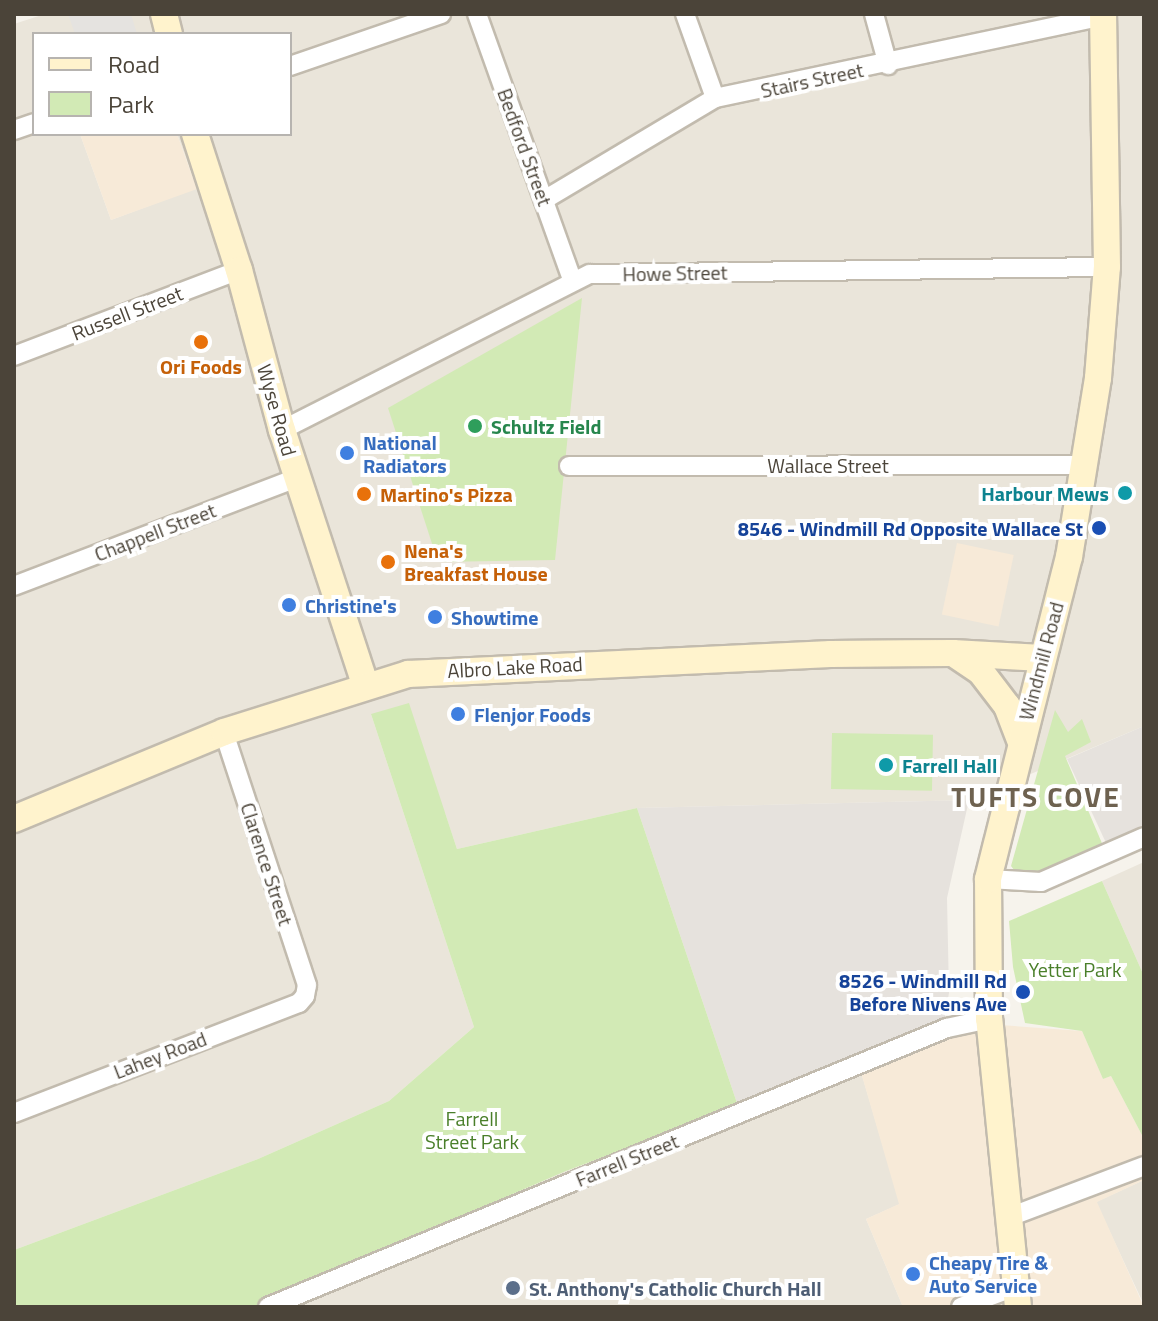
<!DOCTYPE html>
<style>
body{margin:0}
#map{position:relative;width:1158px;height:1321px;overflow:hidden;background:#f6f3ec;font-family:"Titillium Web",sans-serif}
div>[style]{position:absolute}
.residential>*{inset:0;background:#eae5da}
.commercial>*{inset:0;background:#f7ead8;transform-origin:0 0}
.industrial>*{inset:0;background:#e6e2dd}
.green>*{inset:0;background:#d2eab5;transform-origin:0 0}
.parking>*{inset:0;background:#e5e3e0}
.roads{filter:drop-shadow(2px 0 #c2bbae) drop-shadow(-2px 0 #c2bbae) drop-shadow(0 2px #c2bbae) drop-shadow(0 -2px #c2bbae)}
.minor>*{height:18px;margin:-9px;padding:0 9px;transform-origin:9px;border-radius:9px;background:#fff}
.secondary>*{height:26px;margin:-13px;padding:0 13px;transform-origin:13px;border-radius:13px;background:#fff3cd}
.dots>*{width:22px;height:22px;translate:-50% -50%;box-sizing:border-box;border:4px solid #fff;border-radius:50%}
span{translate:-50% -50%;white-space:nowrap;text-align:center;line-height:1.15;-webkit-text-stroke:8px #fff;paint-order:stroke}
.street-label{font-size:20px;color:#4b4439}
.food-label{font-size:20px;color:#c56008;font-weight:700}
.left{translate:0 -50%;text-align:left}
.leisure-label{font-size:20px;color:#27864d;font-weight:700}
.shop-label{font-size:20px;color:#366cbe;font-weight:700}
.culture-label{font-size:20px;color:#0d838f;font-weight:700}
.right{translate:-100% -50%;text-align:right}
.transit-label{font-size:20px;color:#164399;font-weight:700}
.park-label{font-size:20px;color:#4a7f2a}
.service-label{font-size:20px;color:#4e5e75;font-weight:700}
.district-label{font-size:28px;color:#6e6250;font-weight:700;letter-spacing:2px}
.frame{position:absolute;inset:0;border:16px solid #4b4439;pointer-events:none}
.legend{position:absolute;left:32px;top:32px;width:260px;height:104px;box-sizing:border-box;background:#fff;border:2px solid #b7b4b0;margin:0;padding:10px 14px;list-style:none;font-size:24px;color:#4b4439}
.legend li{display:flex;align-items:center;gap:16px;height:40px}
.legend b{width:40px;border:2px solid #b7b4b0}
</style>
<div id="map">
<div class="residential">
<div style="clip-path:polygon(evenodd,45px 14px,1144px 14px,1144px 726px,969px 800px,637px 808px,457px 849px,445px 813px,371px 714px,474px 1027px,389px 1101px,258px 1159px,14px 1250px,14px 24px,45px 14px,34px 34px,290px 34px,290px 134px,177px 134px,197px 188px,111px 220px,80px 134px,34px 134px,34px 34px)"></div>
<div style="clip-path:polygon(1144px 862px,1144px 976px,1102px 881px)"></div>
<div style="clip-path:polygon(856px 1055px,900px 1204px,866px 1219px,903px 1307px,252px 1307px,566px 1171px)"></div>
<div style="clip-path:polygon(1144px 1180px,1144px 1305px,1096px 1202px)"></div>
</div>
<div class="commercial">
<div style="clip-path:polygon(80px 134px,177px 134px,197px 189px,111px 220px)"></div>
<div style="left:957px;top:543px;width:58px;height:73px;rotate:12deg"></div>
<div style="clip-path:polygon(944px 1021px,1082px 1031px,1103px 1079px,1111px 1076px,1144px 1139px,1144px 1180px,1097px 1202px,1144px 1307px,903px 1307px,866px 1219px,899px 1204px,856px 1055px)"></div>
</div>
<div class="industrial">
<div style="clip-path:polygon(1144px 726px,1144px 829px,1107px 845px,1067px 759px)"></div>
<div style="clip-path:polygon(969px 800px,947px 898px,949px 993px,944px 1021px,738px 1106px,637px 808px)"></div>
</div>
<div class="green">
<div style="clip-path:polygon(582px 298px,555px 560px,438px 562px,388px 408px)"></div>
<div style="clip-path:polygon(409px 703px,457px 849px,637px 808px,738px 1106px,566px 1171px,252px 1307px,14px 1307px,14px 1250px,258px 1159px,389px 1101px,474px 1027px,371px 714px)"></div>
<div style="clip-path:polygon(1055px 710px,1068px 732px,1082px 719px,1091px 742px,1065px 756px,1104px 848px,1043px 875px,1018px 875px,1011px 866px)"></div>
<div style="left:832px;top:733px;width:101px;height:56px;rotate:1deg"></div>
<div style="clip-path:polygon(1102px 881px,1144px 976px,1144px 1139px,1111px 1076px,1103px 1079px,1082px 1031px,1025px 1023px,1013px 967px,1009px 921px)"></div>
</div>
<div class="parking">
<div style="clip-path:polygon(68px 14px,131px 14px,137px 34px,75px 34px)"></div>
</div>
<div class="roads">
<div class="minor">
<div style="left:477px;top:14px;width:282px;rotate:70.3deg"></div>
<div style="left:685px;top:14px;width:89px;rotate:70.3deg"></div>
<div style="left:874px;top:14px;width:53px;rotate:74.6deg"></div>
<div style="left:290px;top:66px;width:160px;rotate:-19deg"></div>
<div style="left:14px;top:130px;width:21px;rotate:-19deg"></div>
<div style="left:544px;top:200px;width:199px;rotate:-30.8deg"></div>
<div style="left:715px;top:98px;width:397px;rotate:-11.9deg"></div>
<div style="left:14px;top:356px;width:241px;rotate:-20.9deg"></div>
<div style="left:282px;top:430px;width:345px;rotate:-26.9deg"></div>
<div style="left:590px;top:274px;width:517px;rotate:-0.78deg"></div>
<div style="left:569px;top:466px;width:517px;rotate:-0.11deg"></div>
<div style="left:14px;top:586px;width:303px;rotate:-20.9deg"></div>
<div style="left:988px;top:879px;width:53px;rotate:3.2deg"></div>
<div style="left:1041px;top:882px;width:112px;rotate:-23.6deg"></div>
<div style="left:14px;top:1113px;width:305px;rotate:-21.1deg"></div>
<div style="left:299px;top:1003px;width:9px;rotate:-49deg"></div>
<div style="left:305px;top:996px;width:11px;rotate:-80deg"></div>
<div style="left:307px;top:985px;width:266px;rotate:-108.2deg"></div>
<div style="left:1012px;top:1216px;width:141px;rotate:-20.7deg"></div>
<div style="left:268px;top:1307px;width:734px;rotate:-22.34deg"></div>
<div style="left:947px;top:1028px;width:43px;rotate:-12.1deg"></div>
<div style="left:961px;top:1307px;width:58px;rotate:-20.3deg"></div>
</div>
<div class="secondary">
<div style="left:164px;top:14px;width:21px;rotate:76deg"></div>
<div style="left:195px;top:134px;width:143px;rotate:72.1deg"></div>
<div style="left:239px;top:270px;width:166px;rotate:75deg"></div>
<div style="left:282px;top:430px;width:267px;rotate:71.9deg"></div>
<div style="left:953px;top:653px;width:34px;rotate:34deg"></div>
<div style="left:981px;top:672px;width:43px;rotate:52.6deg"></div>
<div style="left:1007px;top:706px;width:36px;rotate:69deg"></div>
<div style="left:14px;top:819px;width:227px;rotate:-22.5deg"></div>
<div style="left:224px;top:732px;width:193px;rotate:-17.5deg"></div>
<div style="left:408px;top:674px;width:423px;rotate:-2.7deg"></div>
<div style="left:831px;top:654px;width:122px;rotate:-0.5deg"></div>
<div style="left:953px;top:653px;width:89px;rotate:3.2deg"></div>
<div style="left:1018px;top:1307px;width:289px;rotate:-95.7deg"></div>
<div style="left:989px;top:1019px;width:140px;rotate:-90.4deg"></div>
<div style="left:988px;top:879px;width:332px;rotate:-75.9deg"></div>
<div style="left:1069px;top:557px;width:181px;rotate:-80.8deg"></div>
<div style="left:1098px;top:378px;width:111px;rotate:-85.4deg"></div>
<div style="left:1107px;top:267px;width:253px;rotate:-90.9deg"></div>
</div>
</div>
<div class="dots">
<div style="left:201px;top:342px;background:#e8710a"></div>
<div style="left:475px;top:426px;background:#2e9e5b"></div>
<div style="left:347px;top:453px;background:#3f7fe0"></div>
<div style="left:1125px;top:493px;background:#0f9aa8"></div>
<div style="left:364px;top:494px;background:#e8710a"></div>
<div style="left:1099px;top:528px;background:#1a4fb4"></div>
<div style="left:388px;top:562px;background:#e8710a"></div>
<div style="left:289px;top:605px;background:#3f7fe0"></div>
<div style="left:435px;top:617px;background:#3f7fe0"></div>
<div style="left:458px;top:714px;background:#3f7fe0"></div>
<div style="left:886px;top:765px;background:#0f9aa8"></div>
<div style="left:1023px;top:992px;background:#1a4fb4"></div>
<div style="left:913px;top:1274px;background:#3f7fe0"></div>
<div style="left:513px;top:1288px;background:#5c6f8a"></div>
</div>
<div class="street-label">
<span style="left:812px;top:80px;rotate:-12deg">Stairs Street</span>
<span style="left:525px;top:147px;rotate:70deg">Bedford Street</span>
<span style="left:675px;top:273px;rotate:-1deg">Howe Street</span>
<span style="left:127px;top:313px;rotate:-21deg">Russell Street</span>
<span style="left:277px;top:410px;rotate:74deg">Wyse Road</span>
<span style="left:828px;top:465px">Wallace Street</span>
<span style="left:155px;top:532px;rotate:-21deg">Chappell Street</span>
<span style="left:1041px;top:661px;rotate:-75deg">Windmill Road</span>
<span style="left:515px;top:667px;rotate:-3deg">Albro Lake Road</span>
<span style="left:267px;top:864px;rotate:72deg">Clarence Street</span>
<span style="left:160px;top:1055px;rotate:-21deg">Lahey Road</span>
<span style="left:627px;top:1160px;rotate:-22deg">Farrell Street</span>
</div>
<div class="food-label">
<span style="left:201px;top:366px">Ori Foods</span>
<span class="left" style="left:380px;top:494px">Martino's Pizza</span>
<span class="left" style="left:404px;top:562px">Nena's<br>Breakfast House</span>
</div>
<div class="leisure-label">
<span class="left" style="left:491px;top:426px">Schultz Field</span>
</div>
<div class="shop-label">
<span class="left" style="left:363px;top:454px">National<br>Radiators</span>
<span class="left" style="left:305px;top:605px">Christine's</span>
<span class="left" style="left:451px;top:617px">Showtime</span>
<span class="left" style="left:474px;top:714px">Flenjor Foods</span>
<span class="left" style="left:929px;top:1274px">Cheapy Tire &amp;<br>Auto Service</span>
</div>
<div class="culture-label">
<span class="right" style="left:1109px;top:493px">Harbour Mews</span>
<span class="left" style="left:902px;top:765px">Farrell Hall</span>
</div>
<div class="transit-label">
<span class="right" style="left:1083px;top:528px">8546 - Windmill Rd Opposite Wallace St</span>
<span class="right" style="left:1007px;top:992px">8526 - Windmill Rd<br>Before Nivens Ave</span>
</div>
<div class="park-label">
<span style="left:1075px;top:969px">Yetter Park</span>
<span style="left:472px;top:1130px">Farrell<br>Street Park</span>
</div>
<div class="service-label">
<span class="left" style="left:529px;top:1288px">St. Anthony's Catholic Church Hall</span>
</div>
<div class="district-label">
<span style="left:1036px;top:797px">TUFTS COVE</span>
</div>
<div class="frame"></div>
<ul class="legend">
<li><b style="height:10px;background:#fff3cd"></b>Road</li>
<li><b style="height:22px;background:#d2eab5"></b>Park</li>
</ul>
</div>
